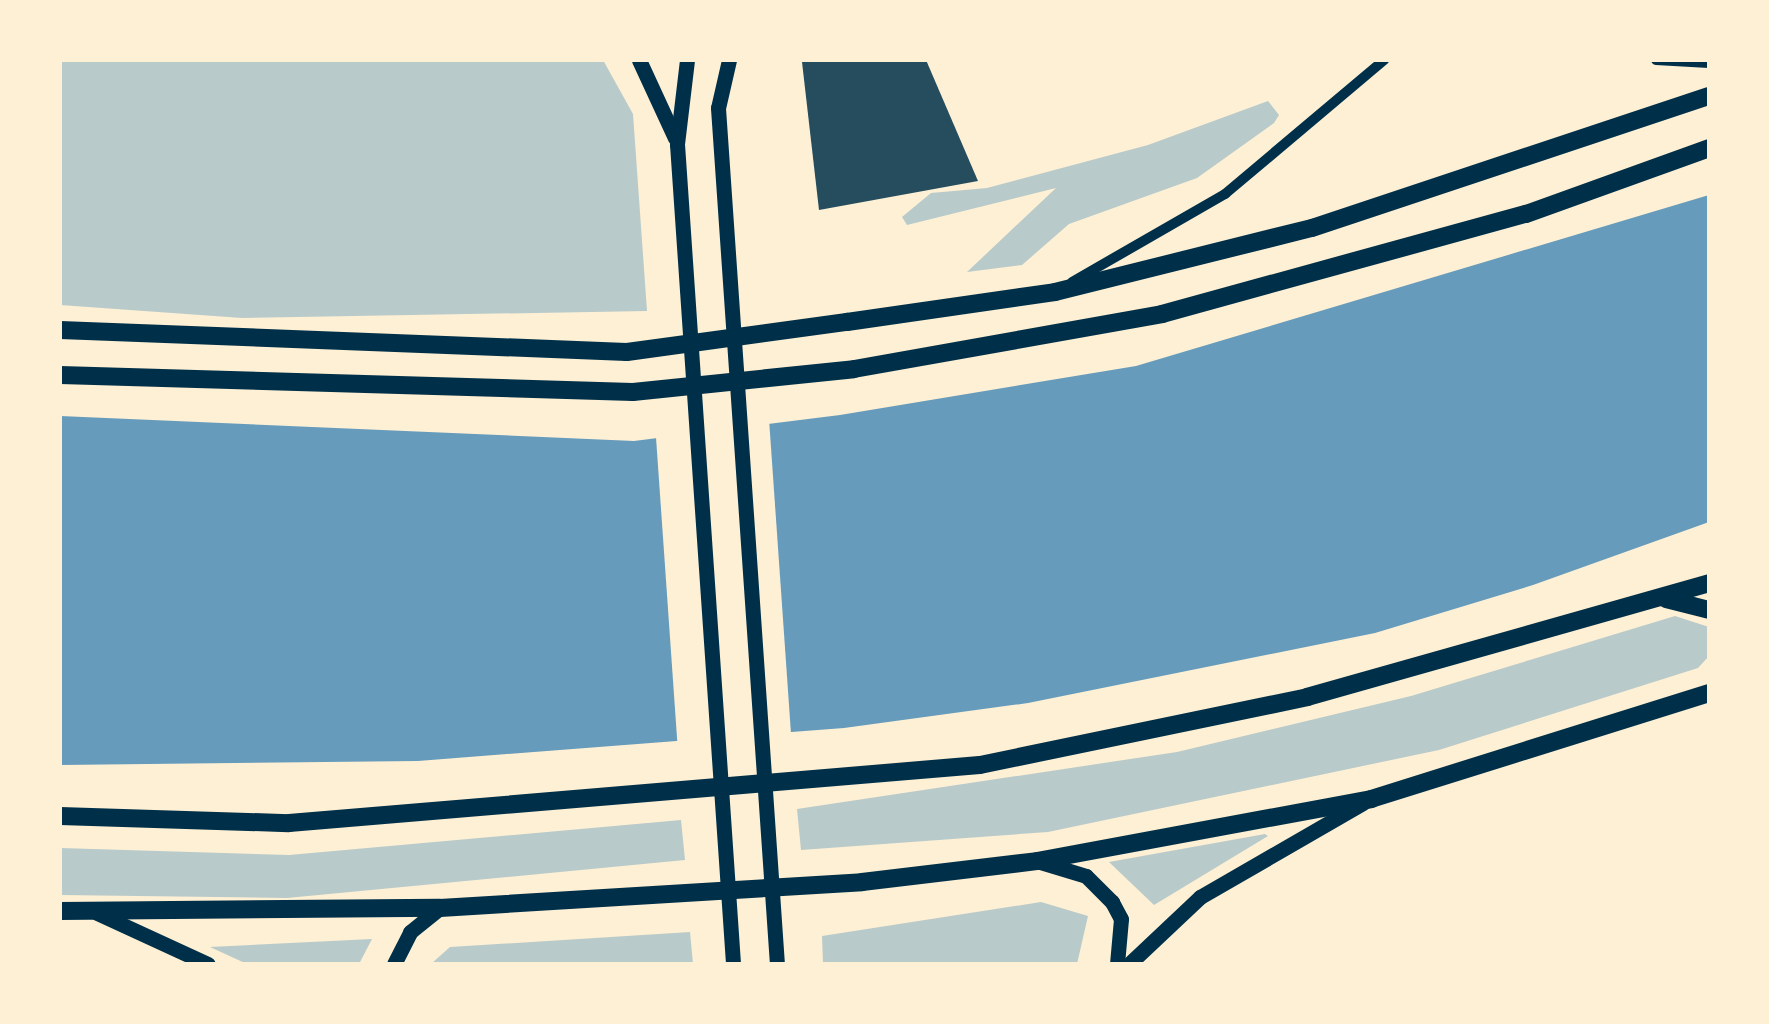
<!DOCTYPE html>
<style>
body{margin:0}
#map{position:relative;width:1769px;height:1024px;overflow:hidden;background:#fdf0d5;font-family:Literata,serif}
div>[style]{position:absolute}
.green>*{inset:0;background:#b9caca}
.water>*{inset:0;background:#669bbc}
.pier>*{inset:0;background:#fdf0d5;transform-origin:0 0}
.building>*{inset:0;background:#264d5e}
.minor>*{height:10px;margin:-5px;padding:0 5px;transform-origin:5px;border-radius:5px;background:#003049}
.secondary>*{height:15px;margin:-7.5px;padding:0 7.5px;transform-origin:7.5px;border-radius:7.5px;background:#003049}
.primary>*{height:18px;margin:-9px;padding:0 9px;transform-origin:9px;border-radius:9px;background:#003049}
.trunk>*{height:18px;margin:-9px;padding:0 9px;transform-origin:9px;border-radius:9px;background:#003049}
span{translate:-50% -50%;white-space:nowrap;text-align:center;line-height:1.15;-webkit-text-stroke:9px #fdf0d5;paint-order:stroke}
.frame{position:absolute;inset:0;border:62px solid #fdf0d5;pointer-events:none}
</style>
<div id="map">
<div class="green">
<div style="clip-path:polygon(60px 60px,603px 60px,633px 114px,647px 311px,242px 318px,60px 305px)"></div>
<div style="clip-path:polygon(1268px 101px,1279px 115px,1274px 123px,1197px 178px,1069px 224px,1022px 265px,967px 272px,1056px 188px,907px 225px,902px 217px,931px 193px,987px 188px,1148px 145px)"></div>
<div style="clip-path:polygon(1675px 616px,1709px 627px,1709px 656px,1698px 668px,1439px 750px,1048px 832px,801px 850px,797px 809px,1177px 752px,1411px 696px)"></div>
<div style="clip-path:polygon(681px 820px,685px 860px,287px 898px,60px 895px,60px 848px,289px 855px)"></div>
<div style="clip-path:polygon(1268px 836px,1154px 905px,1109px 862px,1265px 834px)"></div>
<div style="clip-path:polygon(1041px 902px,1088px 916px,1077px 964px,823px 964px,822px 936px)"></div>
<div style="clip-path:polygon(690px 932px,693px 964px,431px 964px,450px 947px)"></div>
<div style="clip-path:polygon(372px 939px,359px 964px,247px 964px,210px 947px)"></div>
</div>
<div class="water">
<div style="clip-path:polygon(1709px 195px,1709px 522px,1533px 585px,1375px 633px,1028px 703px,844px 728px,418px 761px,60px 765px,60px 416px,634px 441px,840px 415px,1136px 366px)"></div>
</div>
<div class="pier">
<div style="left:769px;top:419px;width:320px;height:114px;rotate:86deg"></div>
</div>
<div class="building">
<div style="clip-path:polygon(926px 60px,978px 181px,819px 210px,802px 62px)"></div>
</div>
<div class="minor">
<div style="left:1656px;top:60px;width:53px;rotate:3.2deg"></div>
<div style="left:1072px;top:282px;width:177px;rotate:-29.9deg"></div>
<div style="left:1225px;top:194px;width:208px;rotate:-40.1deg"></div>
</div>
<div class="secondary">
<div style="left:639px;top:60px;width:86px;rotate:65.2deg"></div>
<div style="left:687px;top:60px;width:85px;rotate:96.8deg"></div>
<div style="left:677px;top:144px;width:822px;rotate:86.09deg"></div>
<div style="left:729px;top:60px;width:49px;rotate:102.9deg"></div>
<div style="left:718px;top:108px;width:858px;rotate:86.06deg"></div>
<div style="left:1037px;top:861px;width:51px;rotate:17deg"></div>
<div style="left:1086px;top:876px;width:37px;rotate:45deg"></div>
<div style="left:1112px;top:902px;width:19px;rotate:62deg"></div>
<div style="left:1121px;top:919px;width:45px;rotate:95.1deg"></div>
<div style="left:97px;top:913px;width:122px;rotate:24.7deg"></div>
<div style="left:394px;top:964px;width:36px;rotate:-63deg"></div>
<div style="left:410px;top:932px;width:38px;rotate:-39deg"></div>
<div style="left:1129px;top:964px;width:98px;rotate:-43.3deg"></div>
<div style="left:1200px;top:897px;width:188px;rotate:-30deg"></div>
</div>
<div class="primary">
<div style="left:1666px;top:599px;width:44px;rotate:14.3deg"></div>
<div style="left:60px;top:816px;width:229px;rotate:1.8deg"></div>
<div style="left:289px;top:823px;width:693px;rotate:-4.8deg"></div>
<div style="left:980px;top:765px;width:334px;rotate:-11.7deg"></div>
<div style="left:1307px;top:697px;width:418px;rotate:-15.8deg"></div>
<div style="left:60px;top:911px;width:380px;rotate:-0.5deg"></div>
<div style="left:440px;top:908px;width:423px;rotate:-3.5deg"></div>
<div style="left:862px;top:882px;width:176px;rotate:-6.8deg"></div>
<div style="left:1037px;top:861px;width:340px;rotate:-10.5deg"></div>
<div style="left:1371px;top:799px;width:354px;rotate:-17.4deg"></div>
</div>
<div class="trunk">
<div style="left:60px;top:330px;width:567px;rotate:2.22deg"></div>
<div style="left:627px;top:352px;width:222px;rotate:-7.8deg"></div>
<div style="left:847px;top:322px;width:210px;rotate:-8.2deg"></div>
<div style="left:1055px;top:292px;width:265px;rotate:-14deg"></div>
<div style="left:1312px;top:228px;width:418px;rotate:-18.4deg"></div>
<div style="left:60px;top:375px;width:573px;rotate:1.7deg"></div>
<div style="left:633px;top:392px;width:222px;rotate:-5.9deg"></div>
<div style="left:854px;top:369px;width:313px;rotate:-10.1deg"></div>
<div style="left:1162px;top:314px;width:377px;rotate:-15.4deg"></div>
<div style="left:1526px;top:214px;width:195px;rotate:-19.8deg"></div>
</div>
<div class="frame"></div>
</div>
